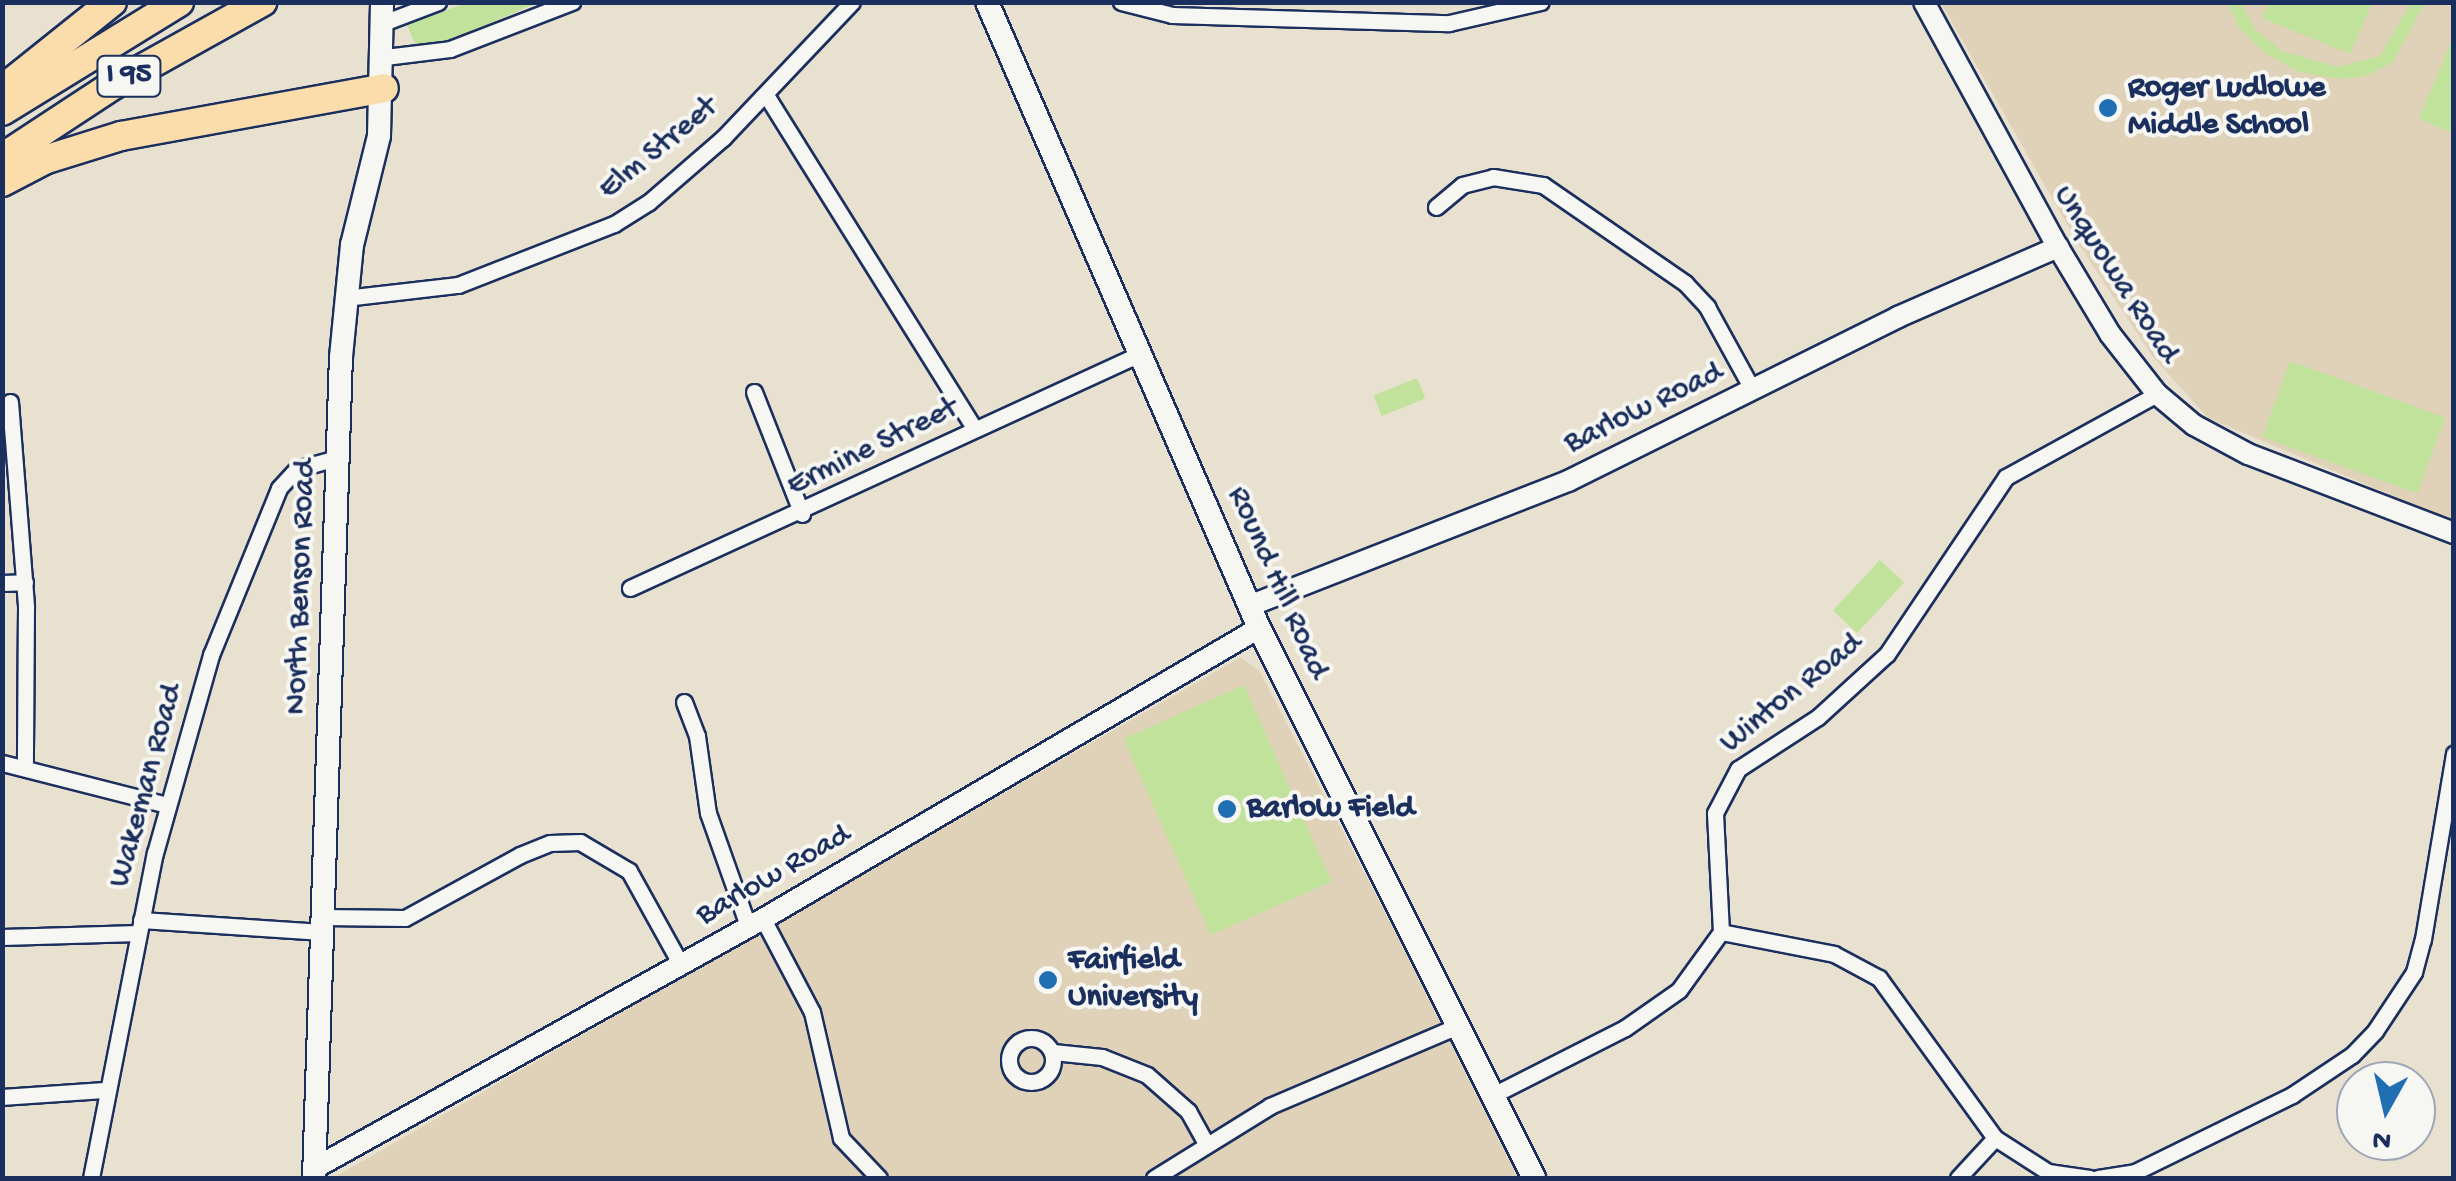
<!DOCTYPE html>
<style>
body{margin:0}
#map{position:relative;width:2456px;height:1181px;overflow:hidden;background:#e9e1d0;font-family:"Gochi Hand",sans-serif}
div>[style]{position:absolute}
.built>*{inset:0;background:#e0d2b9}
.green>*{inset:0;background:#c0e29b;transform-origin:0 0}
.roads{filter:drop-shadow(2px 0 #1b2f5e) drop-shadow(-2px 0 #1b2f5e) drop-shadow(0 2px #1b2f5e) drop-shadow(0 -2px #1b2f5e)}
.minor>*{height:15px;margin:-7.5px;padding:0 7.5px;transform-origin:7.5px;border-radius:7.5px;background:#f6f6f2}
.minor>.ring{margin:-7.5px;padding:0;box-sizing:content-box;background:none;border:15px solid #f6f6f2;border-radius:50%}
.tertiary>*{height:20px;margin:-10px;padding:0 10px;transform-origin:10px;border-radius:10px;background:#f6f6f2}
.secondary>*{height:22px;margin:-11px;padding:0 11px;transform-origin:11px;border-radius:11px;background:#f6f6f2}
.motorway>*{height:28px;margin:-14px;padding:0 14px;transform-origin:14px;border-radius:14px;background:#faddab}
.dots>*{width:28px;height:28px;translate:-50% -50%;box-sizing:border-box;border:5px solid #f6f6f2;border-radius:50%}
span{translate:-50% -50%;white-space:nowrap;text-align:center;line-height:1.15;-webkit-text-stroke:8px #f6f6f2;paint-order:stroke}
.shield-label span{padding:2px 8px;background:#f6f6f2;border:2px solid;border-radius:8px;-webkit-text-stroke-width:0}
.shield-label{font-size:30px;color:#1b2f5e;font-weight:700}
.poi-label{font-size:32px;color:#1b2f5e;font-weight:700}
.left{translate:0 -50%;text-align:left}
.street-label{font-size:32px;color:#1b2f5e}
.frame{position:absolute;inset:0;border:5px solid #1b2f5e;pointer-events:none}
.north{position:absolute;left:2336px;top:1061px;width:100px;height:100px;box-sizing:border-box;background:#f6f6f2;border:2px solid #9ea6b7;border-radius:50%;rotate:188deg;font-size:28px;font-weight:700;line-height:40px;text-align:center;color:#1b2f5e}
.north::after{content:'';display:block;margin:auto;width:35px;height:45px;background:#1f6fb2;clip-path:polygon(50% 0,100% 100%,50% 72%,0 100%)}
</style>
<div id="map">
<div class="built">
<div style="clip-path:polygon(1941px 3px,2453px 3px,2453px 521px,2208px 418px,2152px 356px,2076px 240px)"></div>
<div style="clip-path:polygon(1241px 657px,1260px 672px,1523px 1178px,333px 1178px)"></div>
</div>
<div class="green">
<div style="clip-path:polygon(466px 3px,536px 3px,453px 40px,416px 46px,407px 25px)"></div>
<div style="clip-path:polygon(2228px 3px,2241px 3px,2255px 29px,2282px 51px,2338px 67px,2380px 56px,2411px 3px,2425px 3px,2393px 62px,2366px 76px,2339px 79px,2299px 72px,2266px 54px,2239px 28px)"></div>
<div style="clip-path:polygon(2268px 3px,2268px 2px,2372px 3px,2350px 54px,2262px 18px)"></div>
<div style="clip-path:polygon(2453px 37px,2453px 133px,2419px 119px)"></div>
<div style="left:2290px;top:361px;width:165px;height:81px;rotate:20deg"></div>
<div style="left:1417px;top:378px;width:22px;height:47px;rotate:68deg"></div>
<div style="left:1880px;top:560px;width:33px;height:69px;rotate:43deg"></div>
<div style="left:1244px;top:685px;width:215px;height:132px;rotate:66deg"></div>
</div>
<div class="roads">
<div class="minor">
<div style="left:1121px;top:2px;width:53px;rotate:14.3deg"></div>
<div style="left:1172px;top:15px;width:277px;rotate:1.7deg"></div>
<div style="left:1449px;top:23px;width:94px;rotate:-12.9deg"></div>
<div style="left:383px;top:23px;width:59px;rotate:-20.9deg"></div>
<div style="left:385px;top:57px;width:65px;rotate:-7deg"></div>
<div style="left:450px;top:49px;width:131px;rotate:-21.1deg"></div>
<div style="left:766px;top:95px;width:393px;rotate:58deg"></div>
<div style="left:1436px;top:207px;width:34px;rotate:-40deg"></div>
<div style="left:1462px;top:185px;width:32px;rotate:-14deg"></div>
<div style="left:1493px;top:177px;width:51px;rotate:9.1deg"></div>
<div style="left:1543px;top:185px;width:173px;rotate:34.6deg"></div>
<div style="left:1685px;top:283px;width:33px;rotate:47deg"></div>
<div style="left:1707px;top:307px;width:94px;rotate:61.2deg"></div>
<div style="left:345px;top:298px;width:114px;rotate:-6.6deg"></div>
<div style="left:458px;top:285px;width:168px;rotate:-21.4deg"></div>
<div style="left:614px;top:224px;width:41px;rotate:-32.2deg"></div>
<div style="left:649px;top:202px;width:98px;rotate:-40.9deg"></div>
<div style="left:723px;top:138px;width:187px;rotate:-46.5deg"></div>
<div style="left:754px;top:392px;width:131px;rotate:68.5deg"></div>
<div style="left:10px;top:402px;width:206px;rotate:85.5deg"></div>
<div style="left:26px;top:607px;width:159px;rotate:90.4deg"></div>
<div style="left:2px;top:583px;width:23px;rotate:-2deg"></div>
<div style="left:630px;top:588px;width:561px;rotate:-24.65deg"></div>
<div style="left:684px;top:702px;width:36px;rotate:69deg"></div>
<div style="left:697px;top:736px;width:78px;rotate:81.9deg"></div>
<div style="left:708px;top:813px;width:120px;rotate:70.5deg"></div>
<div style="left:2px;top:763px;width:170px;rotate:14.3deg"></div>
<div style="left:323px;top:917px;width:82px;rotate:0.7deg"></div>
<div style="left:405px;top:918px;width:131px;rotate:-28.7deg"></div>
<div style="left:520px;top:855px;width:32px;rotate:-22deg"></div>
<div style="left:550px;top:843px;width:30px;rotate:-2deg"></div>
<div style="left:580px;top:842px;width:57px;rotate:30.6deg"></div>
<div style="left:629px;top:871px;width:107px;rotate:61deg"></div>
<div style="left:763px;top:919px;width:105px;rotate:62.2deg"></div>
<div style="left:812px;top:1012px;width:129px;rotate:77deg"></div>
<div style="left:841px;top:1138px;width:55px;rotate:46.5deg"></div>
<div style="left:141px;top:920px;width:182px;rotate:3.8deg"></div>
<div style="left:1721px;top:932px;width:115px;rotate:11deg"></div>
<div style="left:1834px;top:954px;width:51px;rotate:28.1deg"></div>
<div style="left:1879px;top:978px;width:198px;rotate:54.1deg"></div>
<div style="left:1995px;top:1138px;width:63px;rotate:32.7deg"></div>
<div style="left:2048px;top:1172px;width:42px;rotate:8.1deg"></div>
<div style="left:2px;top:937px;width:136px;rotate:-1.7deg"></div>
<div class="ring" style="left:1009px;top:1038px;width:29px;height:29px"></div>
<div style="left:1053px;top:1052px;width:49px;rotate:5.8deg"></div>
<div style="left:1102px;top:1057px;width:48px;rotate:21.8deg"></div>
<div style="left:1147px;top:1075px;width:55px;rotate:41.3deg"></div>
<div style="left:1188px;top:1111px;width:35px;rotate:61deg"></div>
<div style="left:1493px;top:1095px;width:148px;rotate:-26.9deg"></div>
<div style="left:1625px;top:1028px;width:66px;rotate:-35.1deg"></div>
<div style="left:1679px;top:990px;width:72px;rotate:-54.1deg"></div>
<div style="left:1721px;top:932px;width:119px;rotate:-92.9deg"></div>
<div style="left:1715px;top:813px;width:50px;rotate:-62.4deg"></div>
<div style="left:1738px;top:769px;width:95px;rotate:-33deg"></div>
<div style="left:1818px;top:717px;width:93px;rotate:-42.4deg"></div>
<div style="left:1887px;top:654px;width:213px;rotate:-56.1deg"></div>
<div style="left:2006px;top:477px;width:172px;rotate:-28.8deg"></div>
<div style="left:2px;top:1097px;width:102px;rotate:-3.9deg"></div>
<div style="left:91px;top:1178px;width:331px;rotate:-78.9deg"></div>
<div style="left:155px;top:853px;width:206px;rotate:-74.2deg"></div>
<div style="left:211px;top:655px;width:180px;rotate:-67.8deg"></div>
<div style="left:279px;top:488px;width:26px;rotate:-47deg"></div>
<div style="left:297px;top:469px;width:45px;rotate:-15.6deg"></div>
<div style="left:1154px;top:1178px;width:137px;rotate:-31.8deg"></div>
<div style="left:1270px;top:1106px;width:204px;rotate:-23.1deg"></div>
<div style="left:1958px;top:1178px;width:54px;rotate:-47.2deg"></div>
<div style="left:2098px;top:1178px;width:37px;rotate:-9deg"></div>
<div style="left:2135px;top:1172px;width:175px;rotate:-26.1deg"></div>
<div style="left:2292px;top:1095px;width:72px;rotate:-33.7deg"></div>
<div style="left:2352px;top:1055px;width:33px;rotate:-46deg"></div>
<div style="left:2375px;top:1031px;width:71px;rotate:-56.5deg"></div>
<div style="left:2414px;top:972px;width:34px;rotate:-75deg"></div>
<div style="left:2423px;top:939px;width:188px;rotate:-80.5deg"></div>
</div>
<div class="tertiary">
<div style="left:1924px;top:2px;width:270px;rotate:61.4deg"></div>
<div style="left:2053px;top:239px;width:111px;rotate:59deg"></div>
<div style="left:2110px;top:334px;width:76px;rotate:51.9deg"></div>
<div style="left:2157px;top:394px;width:48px;rotate:40deg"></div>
<div style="left:2194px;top:425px;width:61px;rotate:28.2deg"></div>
<div style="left:2248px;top:454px;width:221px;rotate:21deg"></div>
<div style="left:1249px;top:606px;width:343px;rotate:-21.4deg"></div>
<div style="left:1568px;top:481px;width:369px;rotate:-26.4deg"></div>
<div style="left:1898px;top:317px;width:175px;rotate:-23.6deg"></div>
<div style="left:315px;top:1168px;width:513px;rotate:-29.07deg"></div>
<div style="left:763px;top:919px;width:575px;rotate:-30.4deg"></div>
</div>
<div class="secondary">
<div style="left:987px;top:2px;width:683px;rotate:66.51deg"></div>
<div style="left:1259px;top:628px;width:615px;rotate:63.43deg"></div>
<div style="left:314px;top:1178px;width:821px;rotate:-88.12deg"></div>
<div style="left:341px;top:357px;width:113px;rotate:-84.4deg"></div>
<div style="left:352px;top:245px;width:112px;rotate:-76.1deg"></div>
<div style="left:379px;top:136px;width:134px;rotate:-88.7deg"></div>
</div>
<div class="motorway">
<div style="left:2px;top:90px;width:141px;rotate:-38.7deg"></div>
<div style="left:2px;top:111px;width:208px;rotate:-31.6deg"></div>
<div style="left:2px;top:158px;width:133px;rotate:-33.3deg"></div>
<div style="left:113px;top:85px;width:171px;rotate:-29.1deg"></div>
<div style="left:2px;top:182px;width:47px;rotate:-27.6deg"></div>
<div style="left:44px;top:160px;width:81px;rotate:-17.3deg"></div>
<div style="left:121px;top:136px;width:267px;rotate:-10.3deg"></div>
</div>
</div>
<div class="dots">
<div style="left:2108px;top:108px;background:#1f6fb2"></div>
<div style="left:1227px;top:809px;background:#1f6fb2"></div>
<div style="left:1048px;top:980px;background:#1f6fb2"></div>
</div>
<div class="shield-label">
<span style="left:129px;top:76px">I 95</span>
</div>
<div class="poi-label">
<span class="left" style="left:2128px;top:108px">Roger Ludlowe<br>Middle School</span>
<span class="left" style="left:1247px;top:809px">Barlow Field</span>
<span class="left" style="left:1068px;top:980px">Fairfield<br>University</span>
</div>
<div class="street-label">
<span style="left:659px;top:149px;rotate:-39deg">Elm Street</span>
<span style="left:2115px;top:275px;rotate:57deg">Unquowa Road</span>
<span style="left:1644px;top:409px;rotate:-26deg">Barlow Road</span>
<span style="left:873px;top:448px;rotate:-26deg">Ermine Street</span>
<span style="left:1277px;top:583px;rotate:66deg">Round Hill Road</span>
<span style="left:302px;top:587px;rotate:-88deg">North Benson Road</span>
<span style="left:1792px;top:694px;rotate:-39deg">Winton Road</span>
<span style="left:147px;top:786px;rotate:-75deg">Wakeman Road</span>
<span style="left:774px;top:876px;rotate:-30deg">Barlow Road</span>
</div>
<div class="frame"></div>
<div class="north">N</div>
</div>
